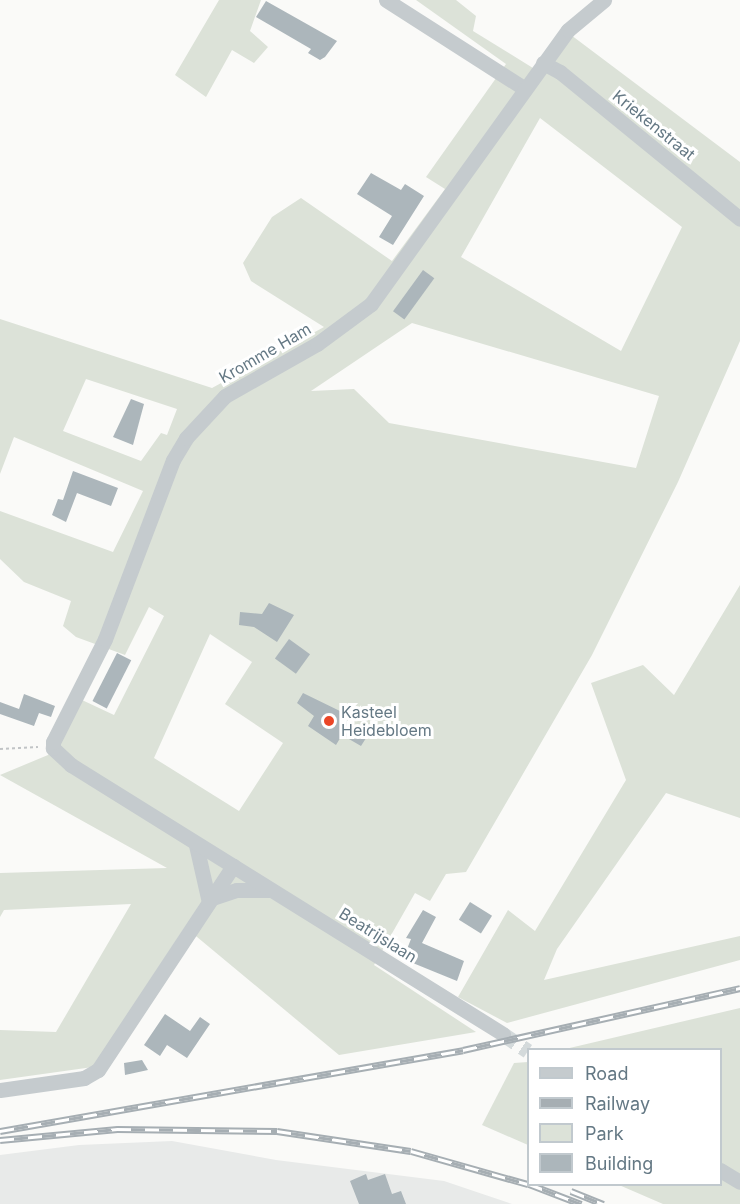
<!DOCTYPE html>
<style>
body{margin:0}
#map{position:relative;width:740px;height:1204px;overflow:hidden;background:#fafaf8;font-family:Inter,sans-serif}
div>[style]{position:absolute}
.built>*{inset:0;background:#e8eae9}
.green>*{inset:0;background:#dce2d8}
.building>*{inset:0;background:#acb6bb;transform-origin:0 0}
.minor-tunnel>*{height:15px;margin-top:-7.5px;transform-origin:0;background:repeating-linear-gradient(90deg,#d4dadb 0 15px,transparent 0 23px)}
.path>*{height:2px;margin-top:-1px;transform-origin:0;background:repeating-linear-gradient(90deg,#c1c4c6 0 3px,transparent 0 6px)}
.minor>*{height:15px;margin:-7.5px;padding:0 7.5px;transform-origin:7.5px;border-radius:7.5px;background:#c5cbce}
.rail>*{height:7px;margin-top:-3.5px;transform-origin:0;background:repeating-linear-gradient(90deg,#fff 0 14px,#a6aeb3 0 28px);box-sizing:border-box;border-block:2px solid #a6aeb3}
.dots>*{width:16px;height:16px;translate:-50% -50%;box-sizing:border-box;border:3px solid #fff;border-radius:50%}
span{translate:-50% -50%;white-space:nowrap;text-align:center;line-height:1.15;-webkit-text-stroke:6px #fff;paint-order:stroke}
.street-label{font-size:16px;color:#647884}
.poi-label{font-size:16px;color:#647884}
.left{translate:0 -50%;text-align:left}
.legend{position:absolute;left:527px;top:1048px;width:195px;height:138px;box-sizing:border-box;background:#fff;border:2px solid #c1c9ce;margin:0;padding:8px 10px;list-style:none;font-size:18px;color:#647884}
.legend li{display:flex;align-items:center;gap:12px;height:30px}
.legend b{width:30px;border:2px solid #c1c9ce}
</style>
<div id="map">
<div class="built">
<div style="clip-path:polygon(172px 1141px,276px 1160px,444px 1181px,512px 1204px,0 1204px,0 1155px,79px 1145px)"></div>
</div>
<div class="green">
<div style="clip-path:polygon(219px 0,261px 0,250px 31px,268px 47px,254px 63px,232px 50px,206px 97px,175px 75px)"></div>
<div style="clip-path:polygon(evenodd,416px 0,456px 0,476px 16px,473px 31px,541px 73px,571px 35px,740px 162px,740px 341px,678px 482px,592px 655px,466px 872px,446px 874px,430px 901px,415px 893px,374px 965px,476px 1032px,339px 1055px,185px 927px,93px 1067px,0 1080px,0 1030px,56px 1032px,131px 904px,4px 910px,0 917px,0 873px,167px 868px,0 775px,48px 755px,82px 700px,114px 715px,164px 616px,149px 607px,125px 655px,76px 637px,63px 626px,71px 601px,24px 582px,0 559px,0 511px,113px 552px,143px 491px,14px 437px,0 474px,0 319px,212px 388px,324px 327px,251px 281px,243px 263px,272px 217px,301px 198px,392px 261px,445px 189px,426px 177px,506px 64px,416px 0,540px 118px,682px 227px,621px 351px,461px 257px,540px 118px,416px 0,412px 323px,659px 396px,636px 468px,389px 423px,354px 389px,311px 391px,412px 323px,416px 0,86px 379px,177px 409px,167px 435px,161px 433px,141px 461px,63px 431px,86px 379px,416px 0,210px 634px,252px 662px,225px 704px,283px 743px,239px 811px,154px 758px,210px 634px)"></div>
<div style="clip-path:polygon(740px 585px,740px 818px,666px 793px,557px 949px,544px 980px,740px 936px,740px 960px,507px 1023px,458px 997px,508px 910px,535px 931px,626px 780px,591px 683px,643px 665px,674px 695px)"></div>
<div style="clip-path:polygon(740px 1008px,740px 1204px,663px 1204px,619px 1185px,720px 1184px,720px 1050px,561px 1050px)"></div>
<div style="clip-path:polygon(528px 1062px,528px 1145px,482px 1125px,514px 1063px)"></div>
</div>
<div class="building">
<div style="clip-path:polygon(266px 1px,337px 41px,325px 57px,320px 60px,308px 53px,311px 49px,256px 17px)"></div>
<div style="clip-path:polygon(371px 173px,401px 190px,405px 184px,424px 196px,393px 245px,379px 237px,392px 216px,357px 194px)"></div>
<div style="left:423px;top:270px;width:14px;height:51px;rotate:36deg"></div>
<div style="clip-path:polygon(131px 399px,144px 404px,133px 445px,113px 437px)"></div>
<div style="clip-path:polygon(73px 471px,118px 488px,111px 506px,77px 493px,66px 522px,52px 515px,58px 499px,63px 500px)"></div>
<div style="clip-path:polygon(269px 603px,294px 615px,277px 642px,254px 627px,239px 625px,240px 612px,262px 614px)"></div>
<div style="left:289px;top:639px;width:26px;height:24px;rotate:36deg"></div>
<div style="left:117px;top:653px;width:16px;height:54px;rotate:27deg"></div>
<div style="clip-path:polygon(303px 693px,344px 713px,341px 717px,368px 735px,361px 746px,342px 735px,336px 745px,308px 726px,314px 716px,297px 703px)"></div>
<div style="clip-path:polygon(24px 694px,55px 706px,51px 717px,39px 713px,34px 726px,0 714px,0 702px,19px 709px)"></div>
<div style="left:470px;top:902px;width:26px;height:21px;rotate:32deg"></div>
<div style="clip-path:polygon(423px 910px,436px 917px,422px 943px,464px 961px,457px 981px,403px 959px,411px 939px,406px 938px)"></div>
<div style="clip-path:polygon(165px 1014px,190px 1031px,200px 1017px,210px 1024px,187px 1058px,167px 1045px,160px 1056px,144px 1045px)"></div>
<div style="clip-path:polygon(142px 1060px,148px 1070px,125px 1075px,124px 1063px)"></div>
<div style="clip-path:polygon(366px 1174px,368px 1180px,385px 1174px,392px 1194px,401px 1191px,406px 1204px,359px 1204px,350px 1181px)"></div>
</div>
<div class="minor-tunnel">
<div style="left:503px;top:1034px;width:30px;rotate:34deg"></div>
</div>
<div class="path">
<div style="left:0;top:749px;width:38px;rotate:-3deg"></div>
</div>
<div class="minor">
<div style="left:386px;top:0;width:165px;rotate:32.6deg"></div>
<div style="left:543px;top:63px;width:19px;rotate:28deg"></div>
<div style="left:560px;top:72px;width:232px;rotate:39.2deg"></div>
<div style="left:196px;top:845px;width:58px;rotate:77.2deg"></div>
<div style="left:212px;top:898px;width:26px;rotate:-18deg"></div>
<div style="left:237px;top:890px;width:33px"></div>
<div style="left:503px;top:1034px;width:509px;rotate:-148.09deg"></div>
<div style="left:71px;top:765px;width:25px;rotate:-137deg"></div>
<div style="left:53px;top:748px;width:6px;rotate:-90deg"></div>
<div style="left:53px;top:742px;width:115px;rotate:-63.2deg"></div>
<div style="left:105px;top:639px;width:191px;rotate:-69.2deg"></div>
<div style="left:173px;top:460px;width:26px;rotate:-59deg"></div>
<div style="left:186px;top:438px;width:57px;rotate:-47.1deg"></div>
<div style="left:225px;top:396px;width:106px;rotate:-29.5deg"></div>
<div style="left:317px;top:344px;width:67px;rotate:-36.5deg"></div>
<div style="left:371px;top:304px;width:337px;rotate:-54.3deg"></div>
<div style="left:568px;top:30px;width:47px;rotate:-39.8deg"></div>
<div style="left:0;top:1090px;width:85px;rotate:-8.1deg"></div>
<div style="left:84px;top:1078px;width:16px;rotate:-30deg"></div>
<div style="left:98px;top:1070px;width:245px;rotate:-56.5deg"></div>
<div style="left:720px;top:1170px;width:23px;rotate:31deg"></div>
</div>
<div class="rail">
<div style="left:0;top:1131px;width:470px;rotate:-9.9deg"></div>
<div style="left:463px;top:1050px;width:284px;rotate:-12.6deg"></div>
<div style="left:0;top:1140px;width:118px;rotate:-5.4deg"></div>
<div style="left:117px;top:1129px;width:160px;rotate:0.7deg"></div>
<div style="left:277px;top:1131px;width:135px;rotate:8.5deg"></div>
<div style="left:411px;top:1151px;width:122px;rotate:15.8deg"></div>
<div style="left:529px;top:1184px;width:56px;rotate:21deg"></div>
<div style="left:571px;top:1191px;width:35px;rotate:22deg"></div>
</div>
<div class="dots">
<div style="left:329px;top:721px;background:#eb4627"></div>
</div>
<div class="street-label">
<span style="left:654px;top:125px;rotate:39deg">Kriekenstraat</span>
<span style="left:265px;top:353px;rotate:-30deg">Kromme Ham</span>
<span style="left:378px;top:935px;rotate:32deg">Beatrijslaan</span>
</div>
<div class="poi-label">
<span class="left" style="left:341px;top:721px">Kasteel<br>Heidebloem</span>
</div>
<ul class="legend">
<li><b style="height:8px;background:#c5cbce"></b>Road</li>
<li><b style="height:8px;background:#a6aeb3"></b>Railway</li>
<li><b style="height:16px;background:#dce2d8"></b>Park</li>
<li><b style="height:16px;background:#acb6bb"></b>Building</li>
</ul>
</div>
